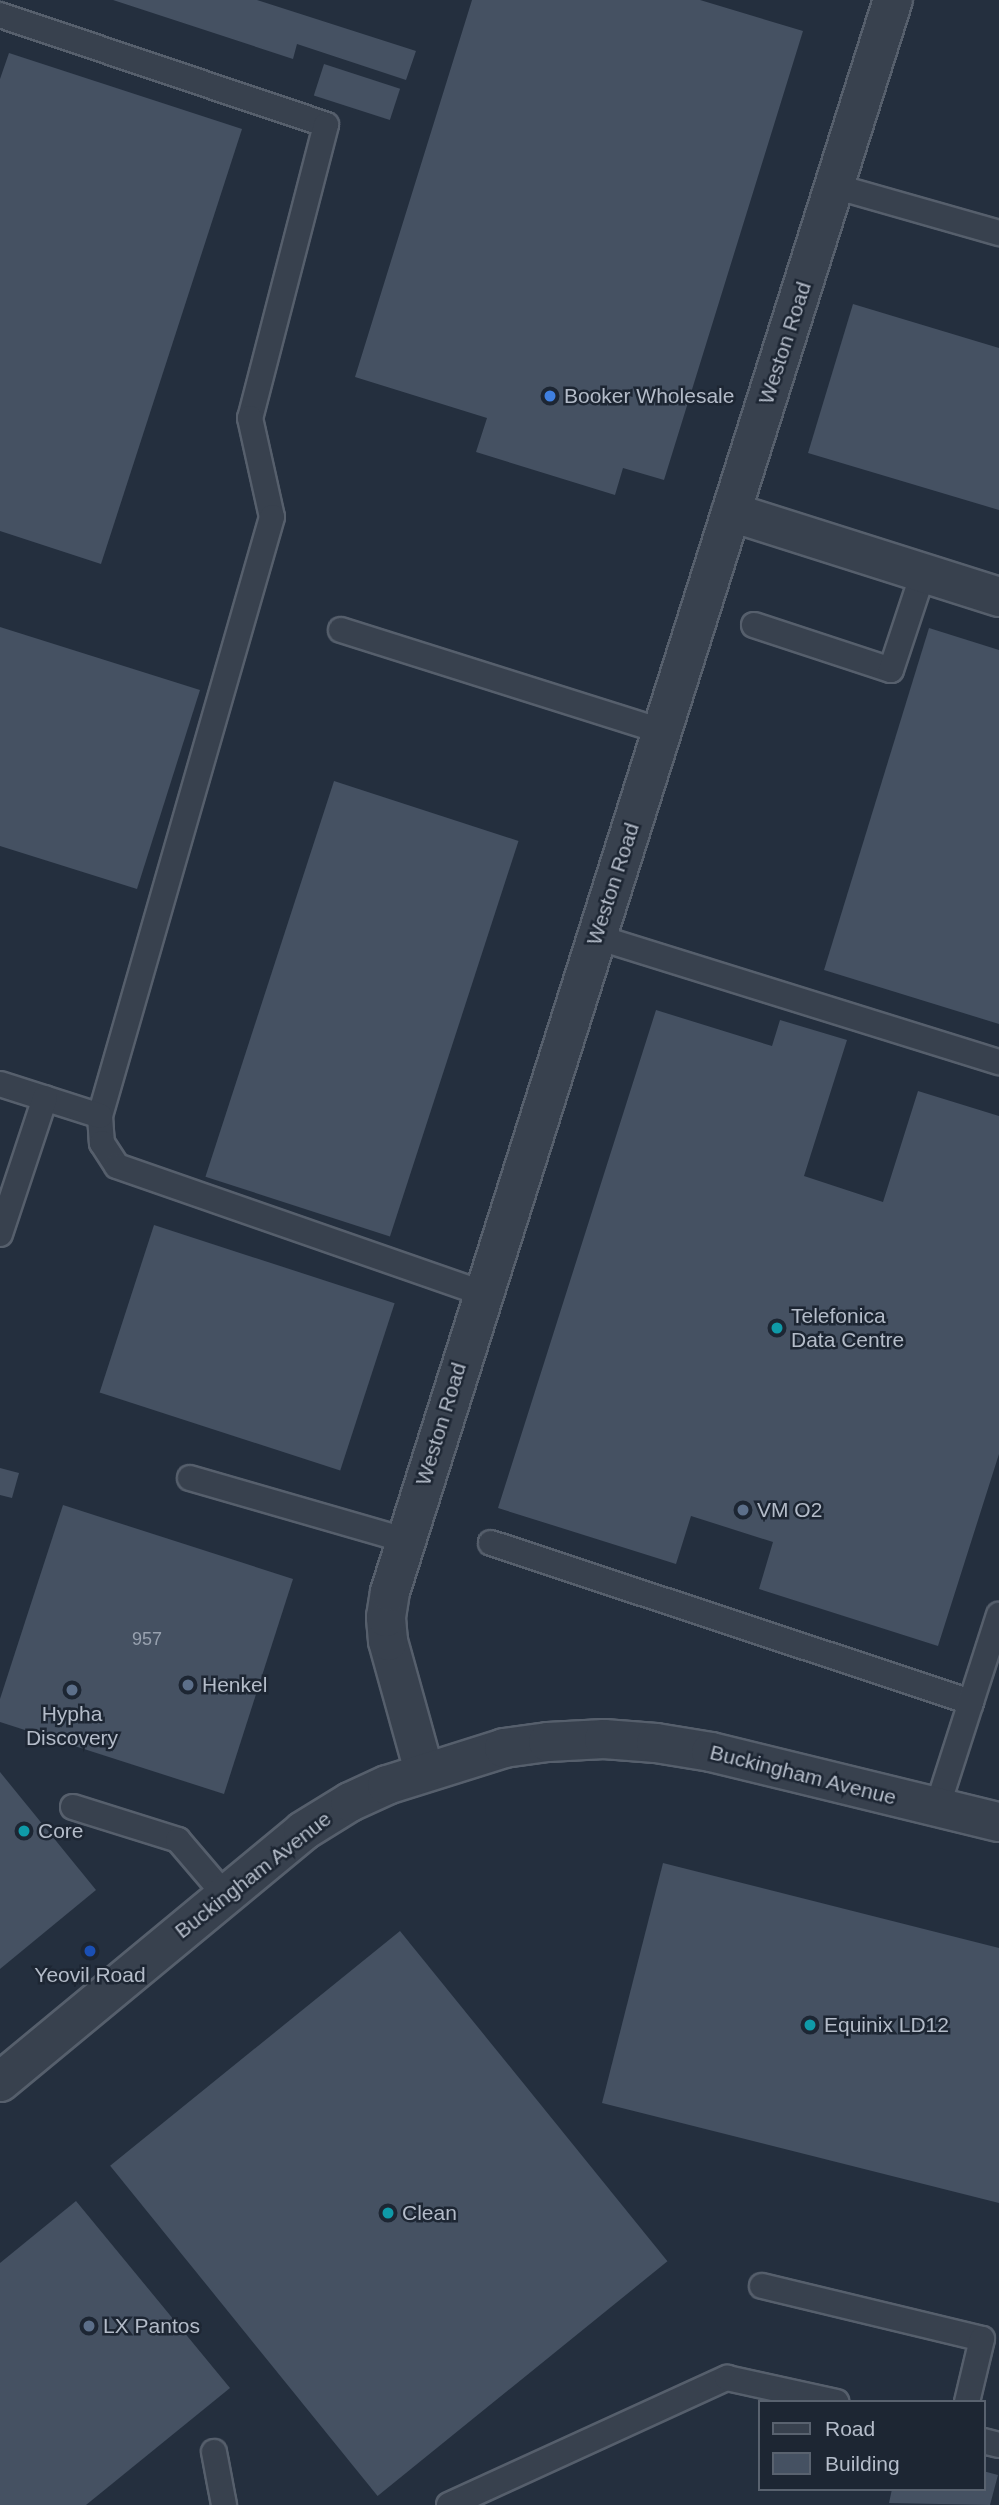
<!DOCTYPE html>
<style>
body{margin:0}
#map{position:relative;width:999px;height:2505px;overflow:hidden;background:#242f3e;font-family:Helvetica,sans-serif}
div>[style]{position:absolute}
.building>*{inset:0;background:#455162;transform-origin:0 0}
.roads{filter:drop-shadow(2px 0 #565f6c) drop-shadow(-2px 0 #565f6c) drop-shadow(0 2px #565f6c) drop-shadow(0 -2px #565f6c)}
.service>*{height:24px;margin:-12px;padding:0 12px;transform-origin:12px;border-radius:12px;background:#38414e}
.minor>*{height:38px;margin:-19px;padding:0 19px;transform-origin:19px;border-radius:19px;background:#38414e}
.tertiary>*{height:38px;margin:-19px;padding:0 19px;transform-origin:19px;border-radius:19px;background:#38414e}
.dots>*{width:19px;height:19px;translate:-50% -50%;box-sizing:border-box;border:4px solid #1d2633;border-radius:50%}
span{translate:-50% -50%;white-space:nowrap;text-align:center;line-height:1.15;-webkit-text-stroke:5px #1d2633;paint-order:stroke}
.number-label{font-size:18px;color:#98a1af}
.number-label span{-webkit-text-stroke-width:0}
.street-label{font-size:21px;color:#b4bcc9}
.poi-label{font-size:21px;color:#b4bcc9}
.left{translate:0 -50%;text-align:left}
.legend{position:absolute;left:758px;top:2400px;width:228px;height:91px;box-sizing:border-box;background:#1d2633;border:2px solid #59626f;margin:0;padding:9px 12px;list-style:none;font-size:21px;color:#b4bcc9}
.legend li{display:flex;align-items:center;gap:14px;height:35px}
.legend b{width:35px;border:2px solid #59626f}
</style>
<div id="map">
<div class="building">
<div style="clip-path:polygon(113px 0,257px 0,416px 51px,406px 80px,297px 44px,293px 59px)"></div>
<div style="clip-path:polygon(472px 0,700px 0,803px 31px,664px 480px,623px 468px,615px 495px,476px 452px,487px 418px,355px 377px)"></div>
<div style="clip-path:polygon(9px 53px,242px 129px,101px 564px,0 531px,0 79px)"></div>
<div style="left:324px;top:64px;width:80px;height:33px;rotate:18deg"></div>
<div style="clip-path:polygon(853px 304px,999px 348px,999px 510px,808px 453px)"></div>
<div style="clip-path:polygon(0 627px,200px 690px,137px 889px,0 846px)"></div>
<div style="clip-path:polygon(929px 628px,999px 650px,999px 1024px,824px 970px)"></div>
<div style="left:334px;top:781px;width:194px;height:416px;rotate:18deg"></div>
<div style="clip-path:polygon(656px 1010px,772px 1046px,780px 1020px,847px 1040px,804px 1176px,883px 1202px,918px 1091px,999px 1116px,999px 1454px,938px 1646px,759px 1589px,773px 1542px,691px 1516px,676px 1564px,498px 1508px)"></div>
<div style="left:154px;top:1225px;width:253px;height:176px;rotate:18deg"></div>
<div style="clip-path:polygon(0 1468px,19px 1473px,12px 1498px,0 1495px)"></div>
<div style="clip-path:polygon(63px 1505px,293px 1579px,224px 1794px,0 1722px,0 1699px)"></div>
<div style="clip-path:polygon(0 1772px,96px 1890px,0 1969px)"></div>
<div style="clip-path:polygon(663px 1863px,999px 1948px,999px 2203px,602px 2103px)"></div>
<div style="left:400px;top:1931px;width:425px;height:373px;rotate:51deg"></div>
<div style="clip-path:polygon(76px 2201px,230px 2388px,86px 2505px,0 2505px,0 2263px)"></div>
<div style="clip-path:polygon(983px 2471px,998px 2475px,990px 2505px,889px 2503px,892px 2489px,983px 2489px)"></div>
</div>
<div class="roads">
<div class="service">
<div style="left:0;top:15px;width:344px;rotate:18.6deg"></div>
<div style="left:326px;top:125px;width:303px;rotate:104.5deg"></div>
<div style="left:250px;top:418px;width:101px;rotate:77.5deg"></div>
<div style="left:272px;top:517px;width:623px;rotate:106.02deg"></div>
<div style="left:100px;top:1116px;width:27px;rotate:86deg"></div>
<div style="left:102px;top:1143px;width:27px;rotate:57deg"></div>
<div style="left:117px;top:1166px;width:386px;rotate:19.2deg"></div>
<div style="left:834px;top:186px;width:172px;rotate:15.9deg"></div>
<div style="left:754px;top:625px;width:144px;rotate:18.2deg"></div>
<div style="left:891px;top:670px;width:102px;rotate:-71.7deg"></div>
<div style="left:341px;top:630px;width:337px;rotate:17.5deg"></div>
<div style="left:597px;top:937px;width:421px;rotate:17.3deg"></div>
<div style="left:0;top:1084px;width:105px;rotate:17.7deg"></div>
<div style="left:0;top:1234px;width:143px;rotate:-71.7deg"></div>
<div style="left:190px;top:1478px;width:224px;rotate:16.1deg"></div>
<div style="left:491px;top:1543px;width:506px;rotate:18.33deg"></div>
<div style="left:73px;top:1807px;width:110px;rotate:17.4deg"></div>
<div style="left:178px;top:1840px;width:72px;rotate:49.5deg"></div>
<div style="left:937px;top:1808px;width:203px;rotate:-72.2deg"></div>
<div style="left:762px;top:2286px;width:226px;rotate:13.5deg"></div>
<div style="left:982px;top:2339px;width:65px;rotate:103.4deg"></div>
<div style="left:983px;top:2441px;width:16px;rotate:14deg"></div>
<div style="left:214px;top:2452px;width:54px;rotate:79.3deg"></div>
<div style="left:449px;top:2505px;width:306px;rotate:-24.6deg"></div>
<div style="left:727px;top:2378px;width:112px;rotate:12.4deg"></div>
</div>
<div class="minor">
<div style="left:731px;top:512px;width:281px;rotate:17.6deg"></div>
<div style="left:424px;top:1771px;width:135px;rotate:-105.5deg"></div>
<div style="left:388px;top:1641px;width:24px;rotate:-95deg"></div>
<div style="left:386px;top:1617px;width:25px;rotate:-81deg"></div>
<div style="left:390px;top:1592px;width:1670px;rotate:-72.47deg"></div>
</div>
<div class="tertiary">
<div style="left:0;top:2082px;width:393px;rotate:-39.6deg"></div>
<div style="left:303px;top:1831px;width:55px;rotate:-31.7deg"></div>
<div style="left:350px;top:1802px;width:41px;rotate:-24.7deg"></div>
<div style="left:387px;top:1785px;width:123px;rotate:-17.5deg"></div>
<div style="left:504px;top:1748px;width:44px;rotate:-7.8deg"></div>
<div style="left:548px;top:1742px;width:56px;rotate:-3.1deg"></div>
<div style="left:604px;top:1739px;width:52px;rotate:4.4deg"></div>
<div style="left:656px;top:1743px;width:56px;rotate:9.3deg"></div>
<div style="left:711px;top:1752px;width:296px;rotate:13.7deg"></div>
</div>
</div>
<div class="dots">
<div style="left:550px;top:396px;background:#3f7fe0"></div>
<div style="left:777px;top:1328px;background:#0f9aa8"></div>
<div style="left:743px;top:1510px;background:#5c6f8a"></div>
<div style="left:188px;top:1685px;background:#5c6f8a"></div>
<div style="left:72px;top:1690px;background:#5c6f8a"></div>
<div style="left:24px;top:1831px;background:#0f9aa8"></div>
<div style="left:90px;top:1951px;background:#1a4fb4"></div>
<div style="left:810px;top:2025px;background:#0f9aa8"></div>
<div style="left:388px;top:2213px;background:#0f9aa8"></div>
<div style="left:89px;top:2326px;background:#5c6f8a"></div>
</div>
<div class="number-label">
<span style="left:147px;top:1639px">957</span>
</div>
<div class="street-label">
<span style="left:785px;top:343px;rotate:-72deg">Weston Road</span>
<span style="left:613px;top:884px;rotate:-72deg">Weston Road</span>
<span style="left:441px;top:1424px;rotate:-73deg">Weston Road</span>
<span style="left:803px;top:1775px;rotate:14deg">Buckingham Avenue</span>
<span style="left:253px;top:1875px;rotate:-38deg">Buckingham Avenue</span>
</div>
<div class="poi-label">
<span class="left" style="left:564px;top:396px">Booker Wholesale</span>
<span class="left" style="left:791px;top:1328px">Telefonica<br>Data Centre</span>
<span class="left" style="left:757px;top:1510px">VM O2</span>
<span class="left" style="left:202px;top:1685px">Henkel</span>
<span style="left:72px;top:1726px">Hypha<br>Discovery</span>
<span class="left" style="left:38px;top:1831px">Core</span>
<span style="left:90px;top:1975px">Yeovil Road</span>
<span class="left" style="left:824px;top:2025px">Equinix LD12</span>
<span class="left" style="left:402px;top:2213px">Clean</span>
<span class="left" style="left:103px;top:2326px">LX Pantos</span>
</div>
<ul class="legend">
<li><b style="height:9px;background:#38414e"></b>Road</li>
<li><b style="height:19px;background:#455162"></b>Building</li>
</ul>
</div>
